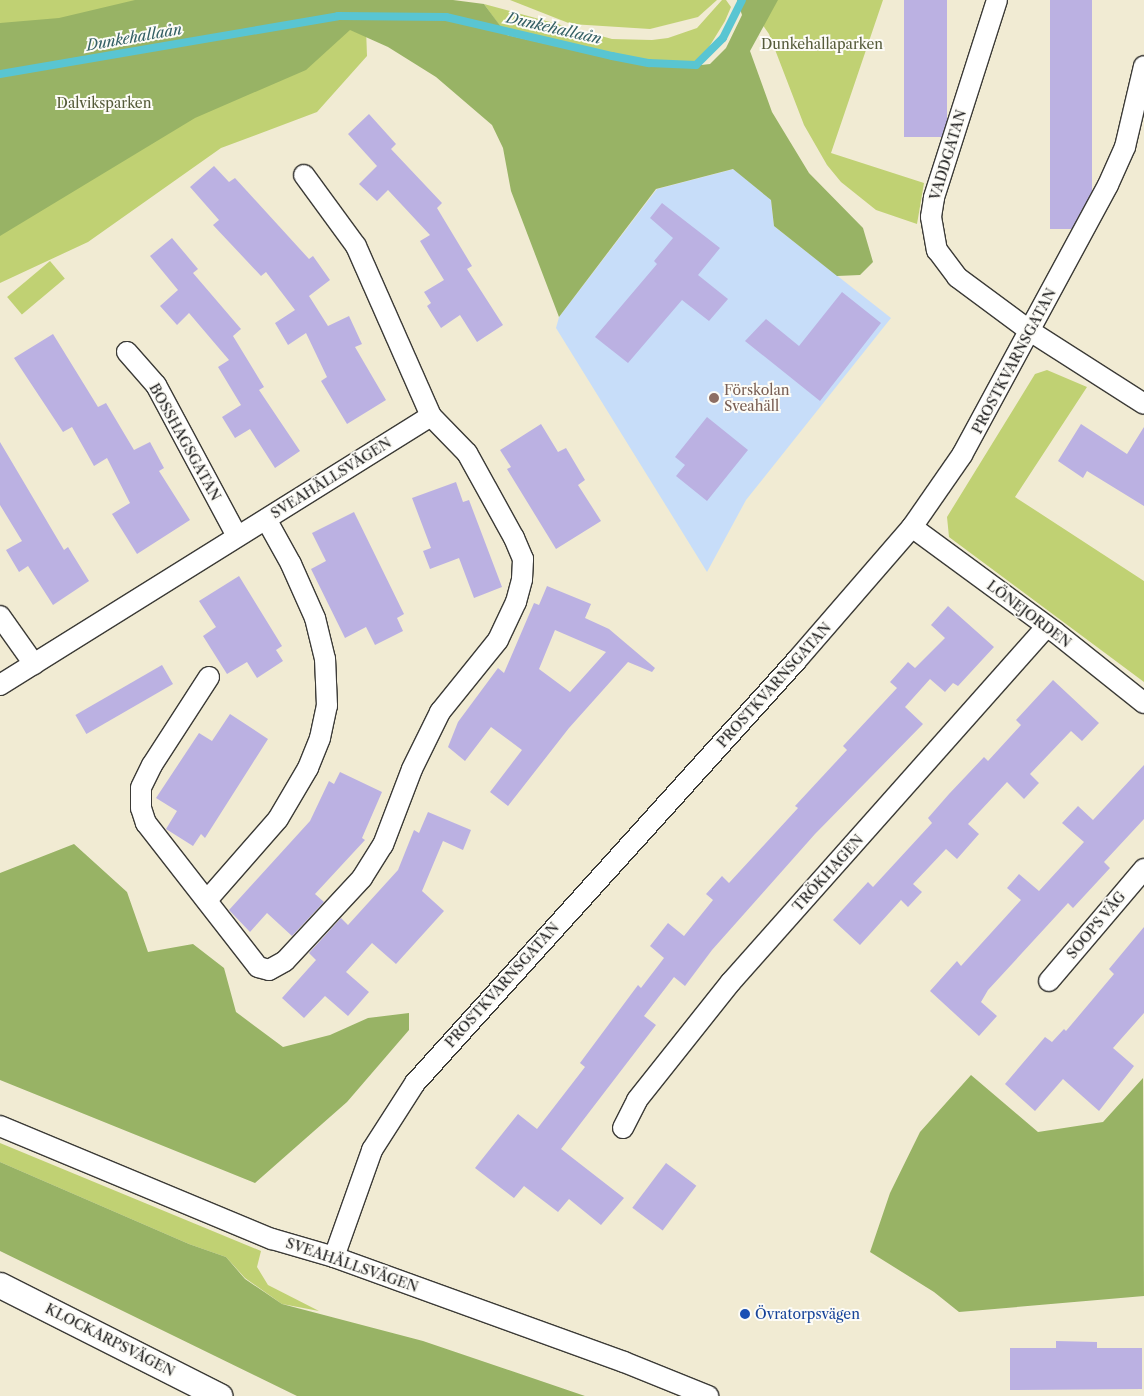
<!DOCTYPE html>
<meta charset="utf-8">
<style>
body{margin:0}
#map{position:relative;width:1144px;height:1396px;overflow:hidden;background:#f1ebd3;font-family:"Libre Caslon Text",serif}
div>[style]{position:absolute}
.built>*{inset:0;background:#c7ddf9}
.green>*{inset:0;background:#c0d173;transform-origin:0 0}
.forest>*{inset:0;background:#98b365}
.stream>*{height:8px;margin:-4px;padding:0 4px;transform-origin:4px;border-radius:4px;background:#59c5d2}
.building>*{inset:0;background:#bbb1e2;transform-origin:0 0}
.roads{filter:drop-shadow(1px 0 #3c3b37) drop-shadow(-1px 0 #3c3b37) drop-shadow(0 1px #3c3b37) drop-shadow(0 -1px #3c3b37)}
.minor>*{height:20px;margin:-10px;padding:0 10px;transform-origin:10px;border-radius:10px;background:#fff}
.tertiary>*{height:25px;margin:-12.5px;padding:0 12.5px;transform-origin:12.5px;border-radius:12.5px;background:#fff}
.dots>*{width:14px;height:14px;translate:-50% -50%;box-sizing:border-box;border:2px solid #fdfcf7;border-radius:50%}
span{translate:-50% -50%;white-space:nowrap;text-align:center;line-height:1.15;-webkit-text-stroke:4px #fdfcf7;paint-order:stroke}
.park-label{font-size:14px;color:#555b3a}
.street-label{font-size:14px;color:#1c1c1c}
.education-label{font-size:14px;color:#785e54}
.left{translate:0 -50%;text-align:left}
.transit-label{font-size:14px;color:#164399}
.water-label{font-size:15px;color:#346065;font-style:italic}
</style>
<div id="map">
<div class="built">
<div style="clip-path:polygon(734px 169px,771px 200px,774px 226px,891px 318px,746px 500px,707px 572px,556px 328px,559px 317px,657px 189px)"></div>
</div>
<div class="green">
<div style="clip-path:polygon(0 0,365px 0,367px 56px,317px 112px,221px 148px,88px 242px,0 283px)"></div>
<div style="clip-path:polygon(510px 0,717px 0,698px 17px,650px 29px,571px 24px)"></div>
<div style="clip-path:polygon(722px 0,726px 0,731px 7px,725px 21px,709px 47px,694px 64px,642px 61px,502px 29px,484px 4px,612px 39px,652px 40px,668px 38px,697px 28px)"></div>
<div style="clip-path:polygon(745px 0,883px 0,831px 153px,924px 183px,917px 224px,876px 210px,841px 182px,827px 165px,804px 125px,769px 34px)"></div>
<div style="left:50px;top:261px;width:23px;height:56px;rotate:50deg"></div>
<div style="clip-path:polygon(1047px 370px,1087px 387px,1015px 497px,1144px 581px,1144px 682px,949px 537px,947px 517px,1035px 374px)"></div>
<div style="clip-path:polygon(0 1143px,261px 1251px,257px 1267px,268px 1285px,319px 1311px,282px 1304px,245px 1278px,226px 1257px,189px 1244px,0 1162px)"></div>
</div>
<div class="forest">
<div style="clip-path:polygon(135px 0,453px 0,484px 4px,507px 35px,626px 62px,684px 67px,710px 64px,726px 48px,742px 15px,737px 0,778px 0,750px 51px,772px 112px,809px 173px,863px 228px,873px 262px,860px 275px,837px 276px,774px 226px,771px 200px,733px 169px,656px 189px,559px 317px,511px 191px,503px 148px,492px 125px,436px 77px,388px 47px,350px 30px,306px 70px,195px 118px,0 236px,0 23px,59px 18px)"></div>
<div style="clip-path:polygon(74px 844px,127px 892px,148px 952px,193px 944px,224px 968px,236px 1012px,283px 1047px,330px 1035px,368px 1018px,409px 1013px,409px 1030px,347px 1102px,255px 1183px,0 1080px,0 873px)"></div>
<div style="clip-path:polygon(971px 1075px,1038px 1132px,1103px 1122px,1143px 1078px,1144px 1296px,959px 1312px,934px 1292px,870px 1252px,890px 1193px,920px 1132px)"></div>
<div style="clip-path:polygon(0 1162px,189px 1244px,226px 1257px,245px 1279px,282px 1304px,423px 1341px,585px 1396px,297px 1396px,0 1251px)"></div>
</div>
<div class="stream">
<div style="left:0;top:74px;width:343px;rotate:-9.7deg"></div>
<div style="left:338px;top:16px;width:108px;rotate:0.5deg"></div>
<div style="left:446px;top:17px;width:171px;rotate:13.2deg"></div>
<div style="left:612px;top:56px;width:38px;rotate:11deg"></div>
<div style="left:649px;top:63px;width:47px;rotate:2.4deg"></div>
<div style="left:696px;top:65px;width:38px;rotate:-45deg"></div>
<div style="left:723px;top:38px;width:42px;rotate:-63.4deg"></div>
</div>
<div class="building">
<div style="left:904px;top:0;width:43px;height:137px"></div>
<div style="left:1050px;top:0;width:42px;height:229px"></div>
<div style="clip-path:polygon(369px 114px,396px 144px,391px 149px,442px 203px,437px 208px,472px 266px,467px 269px,503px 325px,477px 342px,460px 315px,441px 328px,427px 306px,431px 303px,424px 292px,444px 280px,420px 241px,430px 235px,388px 190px,377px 201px,359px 184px,377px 166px,348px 134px)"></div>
<div style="clip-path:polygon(214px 166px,229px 182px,235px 178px,309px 259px,313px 256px,330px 280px,309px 296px,328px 326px,349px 316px,362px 344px,355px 347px,386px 400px,347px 424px,321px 381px,327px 377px,306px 333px,288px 345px,275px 323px,295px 310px,266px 272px,261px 276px,213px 225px,219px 220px,190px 187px)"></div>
<div style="clip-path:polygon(662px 203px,720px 248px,698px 275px,728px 299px,709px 321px,682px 300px,628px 363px,595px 337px,657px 264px,654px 261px,673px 238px,650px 218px)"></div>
<div style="clip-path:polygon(172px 238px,198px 269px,193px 273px,241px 329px,233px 336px,264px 387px,259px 390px,300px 451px,275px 468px,250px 429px,235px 438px,222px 417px,241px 405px,218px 367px,229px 360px,189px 313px,177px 325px,160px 306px,178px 290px,150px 256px)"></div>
<div style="clip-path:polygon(842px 292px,881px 323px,820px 401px,745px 341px,766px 319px,799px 346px)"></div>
<div style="clip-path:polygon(53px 334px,98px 407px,106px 403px,134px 450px,150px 442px,164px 468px,159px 471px,190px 520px,137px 554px,112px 514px,130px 503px,107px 458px,94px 466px,72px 427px,63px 432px,14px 358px)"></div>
<div style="clip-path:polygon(707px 417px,748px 450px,707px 501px,676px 476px,685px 465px,675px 457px)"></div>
<div style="clip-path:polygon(541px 424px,558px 452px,566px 448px,585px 480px,578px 485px,601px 521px,556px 549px,507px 469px,511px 467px,500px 450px)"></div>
<div style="clip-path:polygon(1081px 424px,1127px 454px,1144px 427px,1144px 506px,1087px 471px,1083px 478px,1058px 461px)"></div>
<div style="clip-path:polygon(0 442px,64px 550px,68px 547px,89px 581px,53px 605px,28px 566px,19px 572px,6px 550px,22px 541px,0 505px)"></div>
<div style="clip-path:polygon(456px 482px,463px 502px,469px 500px,502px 587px,474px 598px,459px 558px,430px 569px,423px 551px,431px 548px,412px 498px)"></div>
<div style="clip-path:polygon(354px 512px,404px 614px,397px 618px,403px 631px,375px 645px,366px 627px,345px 638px,311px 569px,326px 561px,312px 533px)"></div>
<div style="clip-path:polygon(239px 576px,282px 646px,276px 650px,283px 661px,257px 678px,247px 662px,227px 674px,203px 636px,216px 627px,199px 601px)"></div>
<div style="clip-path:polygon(evenodd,547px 586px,591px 604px,585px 618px,609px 629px,655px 668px,652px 672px,628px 662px,569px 728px,508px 806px,490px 792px,522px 750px,491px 727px,465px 761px,448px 747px,458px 722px,498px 668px,504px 673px,534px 603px,539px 605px,547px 586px,555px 630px,606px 652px,570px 692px,539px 669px,555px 630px)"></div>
<div style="clip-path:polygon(948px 606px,994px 647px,958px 686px,953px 683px,945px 692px,930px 679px,905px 707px,923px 724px,815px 834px,712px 950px,685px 986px,674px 977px,644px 1016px,656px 1025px,561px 1149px,624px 1198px,601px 1225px,569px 1199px,558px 1212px,524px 1186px,514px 1198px,475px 1168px,518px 1114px,537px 1129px,585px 1067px,580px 1063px,638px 985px,641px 988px,664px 958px,650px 946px,668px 923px,684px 936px,713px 900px,706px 894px,722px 876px,729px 883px,798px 808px,795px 806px,847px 750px,843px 746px,897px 688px,890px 682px,908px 662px,915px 668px,945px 638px,931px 625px)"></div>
<div style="left:162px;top:665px;width:22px;height:100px;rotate:60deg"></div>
<div style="clip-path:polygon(1053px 680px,1099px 723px,1082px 741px,1071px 731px,1030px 774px,1039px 783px,1024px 799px,1007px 782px,968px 824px,979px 834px,957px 859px,946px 849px,913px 884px,922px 892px,908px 907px,901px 900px,860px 945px,833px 920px,868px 882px,873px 887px,932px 823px,928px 818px,949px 794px,984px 757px,988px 761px,1021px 725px,1016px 720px)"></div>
<div style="clip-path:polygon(230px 714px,268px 739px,205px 838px,201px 834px,193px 846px,166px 829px,177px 811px,156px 798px,199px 733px,212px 741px)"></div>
<div style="clip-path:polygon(1144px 765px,1144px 819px,1104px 862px,1110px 868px,1073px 908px,1068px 903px,988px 990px,981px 1002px,997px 1016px,979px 1036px,930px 991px,957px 961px,961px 966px,1021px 900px,1007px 888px,1019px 874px,1039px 891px,1084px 842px,1062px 823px,1078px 806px,1093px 820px)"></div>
<div style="clip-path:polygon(340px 772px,382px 792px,362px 838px,365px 840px,315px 894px,324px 902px,292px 936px,267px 913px,250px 932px,229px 910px,310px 821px,329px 781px,334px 784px)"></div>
<div style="clip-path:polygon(428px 812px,471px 830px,463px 850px,443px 841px,422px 891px,444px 911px,396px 964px,372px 943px,346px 972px,369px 992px,348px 1016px,325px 996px,304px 1018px,282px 998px,316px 960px,309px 953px,341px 918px,348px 925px,398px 870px,414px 830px,419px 833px)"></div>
<div style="clip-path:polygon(1144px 927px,1144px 1013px,1113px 1048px,1134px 1066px,1099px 1111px,1063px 1079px,1035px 1111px,1005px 1084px,1045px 1037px,1052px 1042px,1064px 1029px,1066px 1031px,1114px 974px,1109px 969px)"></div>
<div style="left:666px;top:1163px;width:38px;height:56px;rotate:37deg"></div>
<div style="clip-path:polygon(1056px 1341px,1097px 1342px,1097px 1348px,1142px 1348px,1142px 1389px,1010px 1390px,1010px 1348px,1056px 1348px)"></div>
</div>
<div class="roads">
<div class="minor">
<div style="left:997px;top:0;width:208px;rotate:107.7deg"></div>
<div style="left:934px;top:198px;width:19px;rotate:99deg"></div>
<div style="left:931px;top:217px;width:34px;rotate:80deg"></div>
<div style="left:937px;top:250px;width:34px;rotate:53deg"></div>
<div style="left:957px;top:277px;width:91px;rotate:36.5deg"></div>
<div style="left:1030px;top:331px;width:135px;rotate:32.6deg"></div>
<div style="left:127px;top:352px;width:44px;rotate:48.7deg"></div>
<div style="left:156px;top:385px;width:171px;rotate:61.8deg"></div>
<div style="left:912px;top:527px;width:177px;rotate:36.3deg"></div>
<div style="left:1055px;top:632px;width:114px;rotate:38.6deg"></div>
<div style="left:0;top:616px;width:59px;rotate:54.7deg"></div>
<div style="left:209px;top:677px;width:105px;rotate:122.9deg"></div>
<div style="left:152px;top:765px;width:25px;rotate:116deg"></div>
<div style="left:141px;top:788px;width:20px;rotate:90deg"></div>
<div style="left:141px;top:808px;width:16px;rotate:72deg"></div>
<div style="left:146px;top:823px;width:182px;rotate:52.1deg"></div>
<div style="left:258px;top:967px;width:11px;rotate:15deg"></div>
<div style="left:269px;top:970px;width:18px;rotate:-29deg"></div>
<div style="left:285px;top:961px;width:113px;rotate:-47.1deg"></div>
<div style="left:362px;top:878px;width:39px;rotate:-58deg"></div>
<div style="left:383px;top:845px;width:81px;rotate:-69.1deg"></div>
<div style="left:412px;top:769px;width:64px;rotate:-63.8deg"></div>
<div style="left:440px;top:712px;width:92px;rotate:-51.1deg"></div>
<div style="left:498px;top:640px;width:42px;rotate:-64.7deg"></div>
<div style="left:516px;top:602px;width:24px;rotate:-75deg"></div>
<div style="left:522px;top:579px;width:20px;rotate:-87deg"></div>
<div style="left:523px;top:559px;width:23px;rotate:-113deg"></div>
<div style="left:514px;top:538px;width:97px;rotate:-118.9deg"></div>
<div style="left:467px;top:453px;width:52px;rotate:-134.2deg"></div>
<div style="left:0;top:685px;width:508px;rotate:-31.97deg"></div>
<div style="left:431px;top:416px;width:186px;rotate:-113.8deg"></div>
<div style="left:356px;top:246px;width:88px;rotate:-126.2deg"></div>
<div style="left:208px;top:899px;width:106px;rotate:-48.8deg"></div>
<div style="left:278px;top:819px;width:59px;rotate:-59.5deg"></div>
<div style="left:308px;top:768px;width:32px;rotate:-68deg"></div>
<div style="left:320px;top:738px;width:33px;rotate:-78deg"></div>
<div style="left:327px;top:706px;width:47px;rotate:-92.4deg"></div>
<div style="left:325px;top:659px;width:42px;rotate:-103.7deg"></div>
<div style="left:315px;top:618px;width:59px;rotate:-114deg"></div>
<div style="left:291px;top:564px;width:51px;rotate:-119.1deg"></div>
<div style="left:1049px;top:981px;width:147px;rotate:-49.7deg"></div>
<div style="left:0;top:1126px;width:295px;rotate:22.6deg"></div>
<div style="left:272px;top:1239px;width:65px;rotate:16.2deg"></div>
<div style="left:334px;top:1257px;width:308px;rotate:19.9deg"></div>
<div style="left:624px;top:1362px;width:91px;rotate:22deg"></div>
<div style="left:623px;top:1128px;width:31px;rotate:-63deg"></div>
<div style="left:637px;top:1100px;width:151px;rotate:-51.5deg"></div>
<div style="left:731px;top:982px;width:475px;rotate:-48.4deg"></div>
<div style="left:334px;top:1257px;width:114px;rotate:-70.4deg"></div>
<div style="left:372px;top:1150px;width:80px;rotate:-57.3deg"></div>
<div style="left:415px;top:1083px;width:569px;rotate:-47.92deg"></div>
<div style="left:796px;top:661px;width:177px;rotate:-49.1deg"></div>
<div style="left:912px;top:527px;width:88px;rotate:-55.2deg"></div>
<div style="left:962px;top:455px;width:307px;rotate:-61.6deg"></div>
<div style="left:1108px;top:185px;width:42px;rotate:-65.9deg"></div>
<div style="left:1125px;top:147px;width:83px;rotate:-76.8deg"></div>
</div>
<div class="tertiary">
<div style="left:0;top:1285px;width:246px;rotate:26.8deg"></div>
</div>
</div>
<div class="dots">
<div style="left:714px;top:398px;background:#8d6e63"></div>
<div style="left:745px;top:1314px;background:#1a4fb4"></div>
</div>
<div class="park-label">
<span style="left:822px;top:44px">Dunkehallaparken</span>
<span style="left:104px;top:103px">Dalviksparken</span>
</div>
<div class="street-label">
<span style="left:948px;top:155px;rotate:-73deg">VADDGATAN</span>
<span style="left:1014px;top:361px;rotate:-62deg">PROSTKVARNSGATAN</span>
<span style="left:185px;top:442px;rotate:61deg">BOSSHAGSGATAN</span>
<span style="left:331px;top:478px;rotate:-32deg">SVEAHÄLLSVÄGEN</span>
<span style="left:1029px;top:614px;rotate:37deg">LÖNEJORDEN</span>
<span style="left:774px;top:685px;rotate:-48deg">PROSTKVARNSGATAN</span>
<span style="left:828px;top:873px;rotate:-48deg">TRÖKHAGEN</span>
<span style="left:1096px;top:925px;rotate:-50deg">SOOPS VÄG</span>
<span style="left:502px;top:985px;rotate:-48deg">PROSTKVARNSGATAN</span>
<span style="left:352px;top:1265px;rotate:19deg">SVEAHÄLLSVÄGEN</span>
<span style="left:110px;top:1340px;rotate:27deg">KLOCKARPSVÄGEN</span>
</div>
<div class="education-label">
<span class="left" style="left:724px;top:398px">Förskolan<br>Sveahäll</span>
</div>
<div class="transit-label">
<span class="left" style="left:755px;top:1314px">Övratorpsvägen</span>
</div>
<div class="water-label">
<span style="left:554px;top:28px;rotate:13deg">Dunkehallaån</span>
<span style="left:134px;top:37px;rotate:-10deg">Dunkehallaån</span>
</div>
</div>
